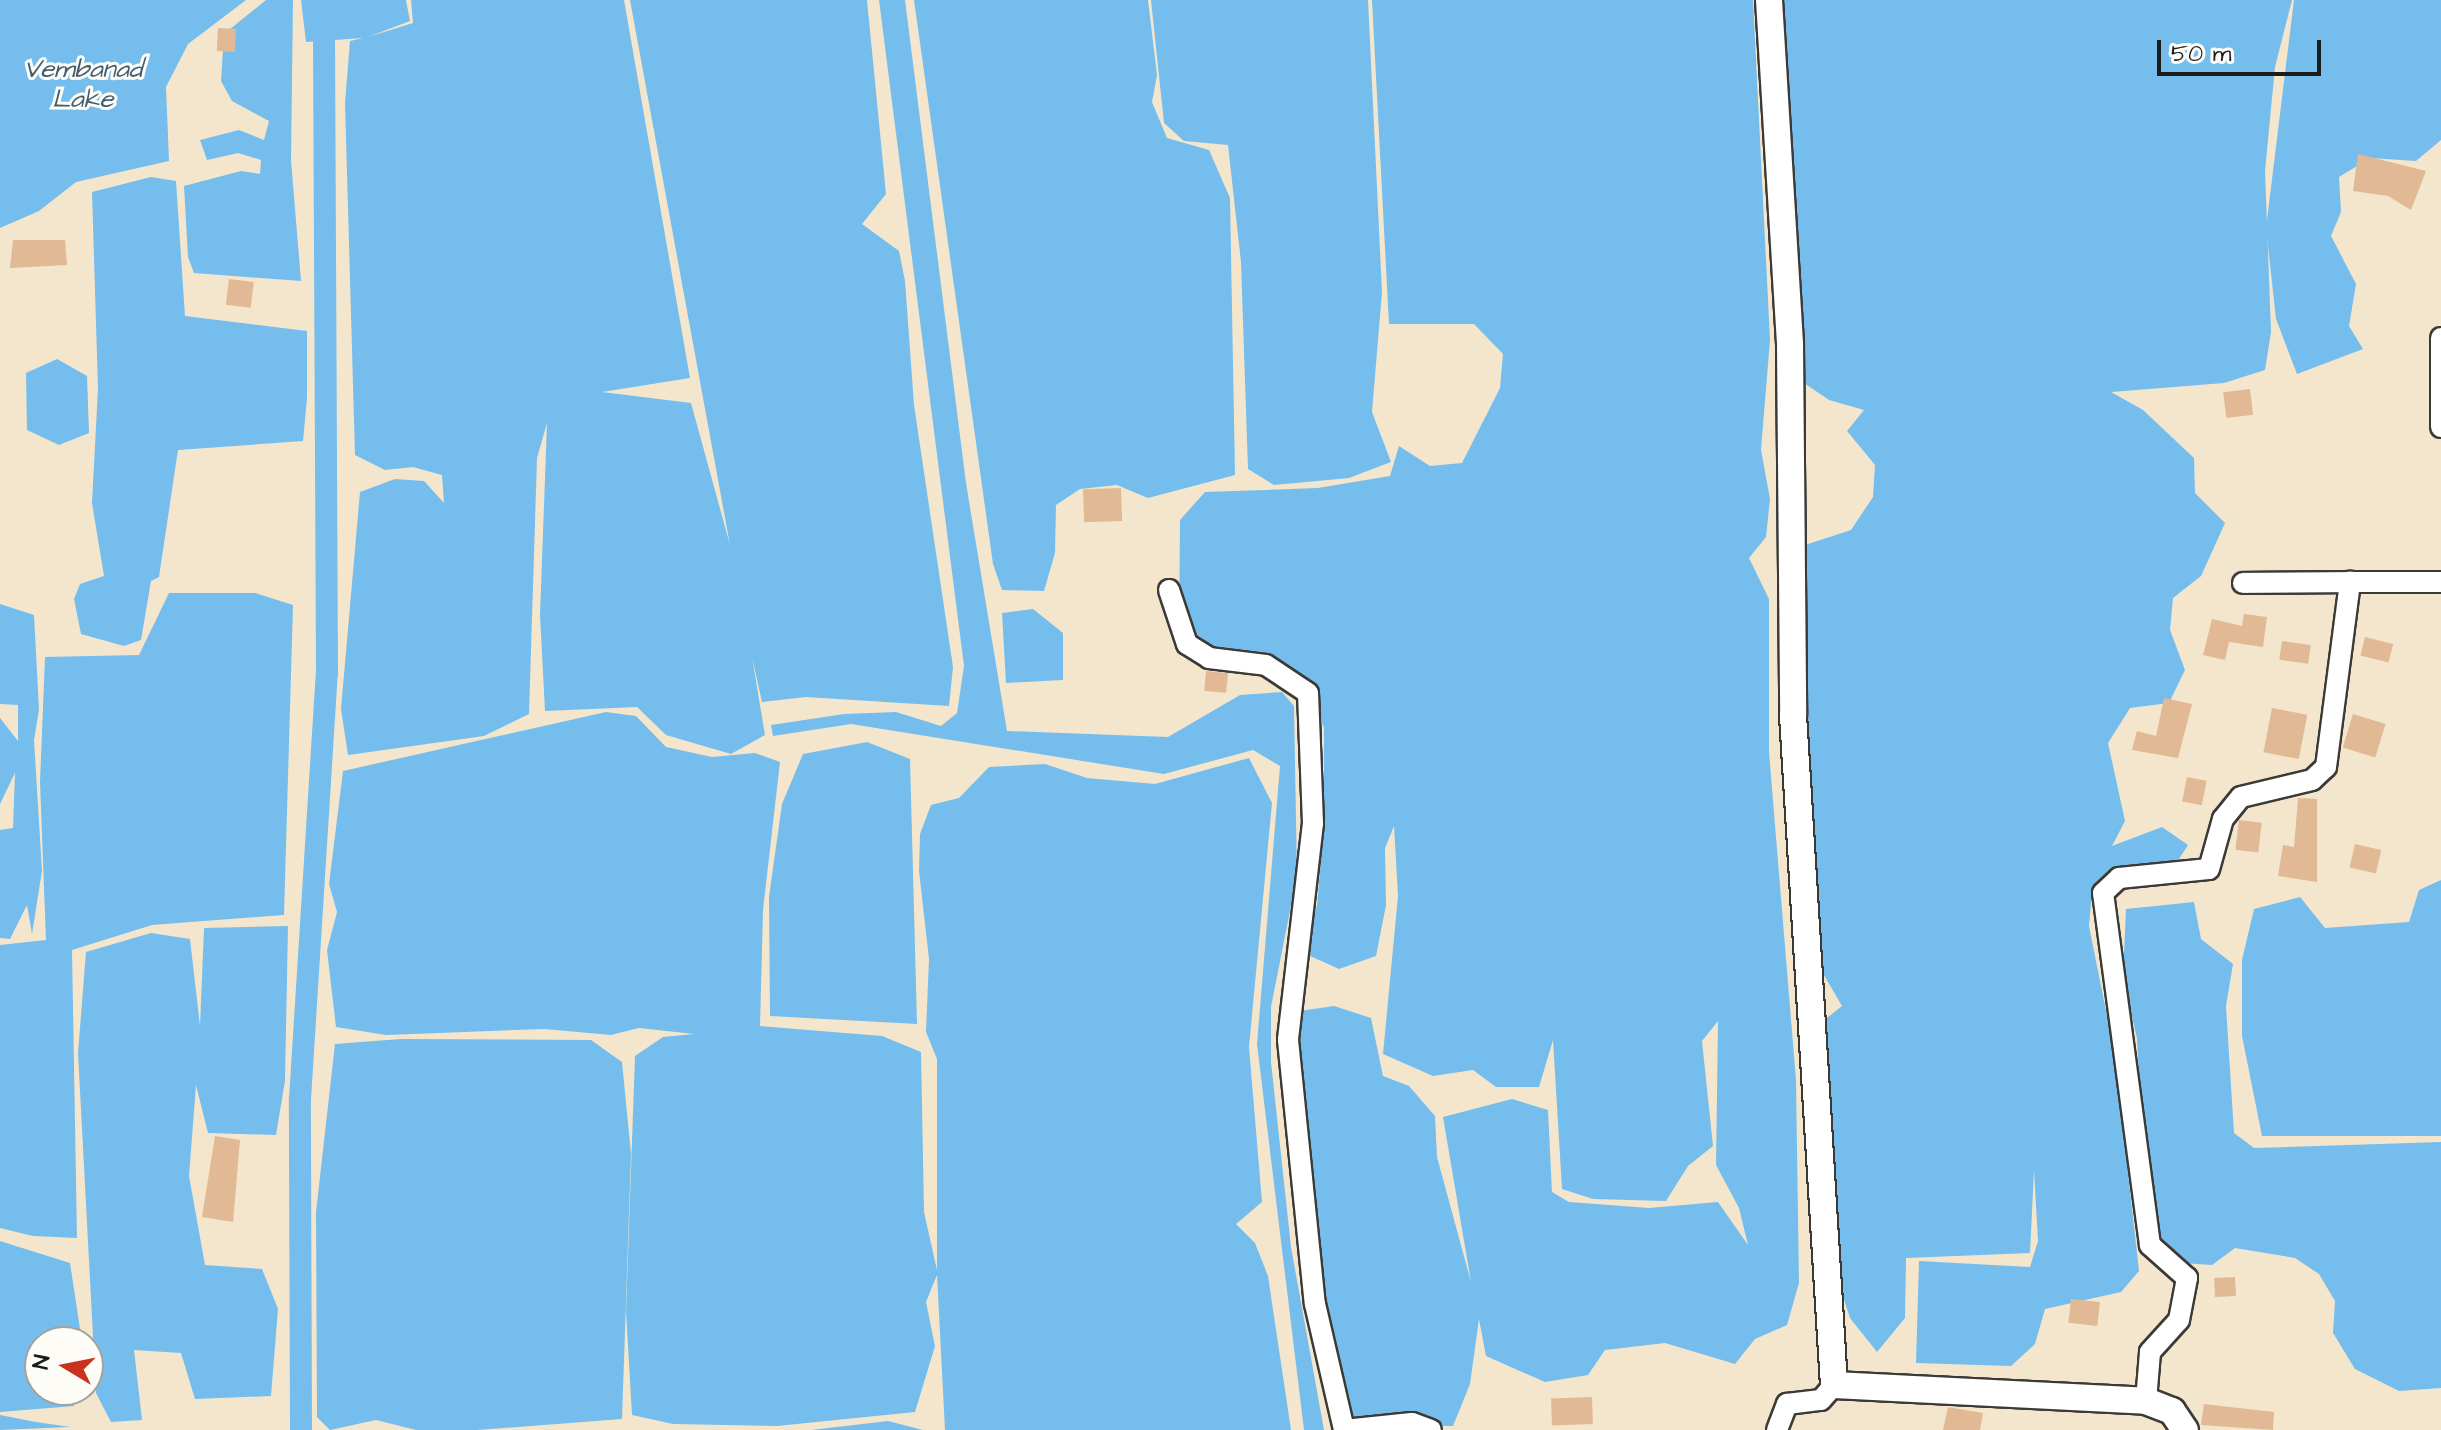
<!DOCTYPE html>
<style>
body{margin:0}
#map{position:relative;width:2441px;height:1430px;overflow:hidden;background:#f3e6cd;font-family:"Architects Daughter",sans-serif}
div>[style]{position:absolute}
.water>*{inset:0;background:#75bded}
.canal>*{height:22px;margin:-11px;padding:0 11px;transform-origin:11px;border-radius:11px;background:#75bded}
.building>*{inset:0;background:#e1b995;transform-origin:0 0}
.roads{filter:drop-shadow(2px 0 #3c3a37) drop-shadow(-2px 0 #3c3a37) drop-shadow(0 2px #3c3a37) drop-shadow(0 -2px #3c3a37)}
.minor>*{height:20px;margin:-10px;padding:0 10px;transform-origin:10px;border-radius:10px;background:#fff}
.tertiary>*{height:26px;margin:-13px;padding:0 13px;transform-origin:13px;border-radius:13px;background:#fff}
span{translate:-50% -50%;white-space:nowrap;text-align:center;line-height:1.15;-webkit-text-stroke:6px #fdfcf7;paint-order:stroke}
.water-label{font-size:26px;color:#405c70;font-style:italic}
.north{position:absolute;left:24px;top:1326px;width:80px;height:80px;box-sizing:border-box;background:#fdfcf7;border:2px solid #a3a29f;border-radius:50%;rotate:280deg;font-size:22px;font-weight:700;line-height:32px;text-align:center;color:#1c1c1c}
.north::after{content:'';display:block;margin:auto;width:28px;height:36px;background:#c8321e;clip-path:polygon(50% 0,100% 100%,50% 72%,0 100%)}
.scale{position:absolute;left:2157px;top:40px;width:164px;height:36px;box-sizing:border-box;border:4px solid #1c1c1c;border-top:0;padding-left:10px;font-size:24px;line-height:28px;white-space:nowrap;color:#1c1c1c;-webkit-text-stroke:6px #fdfcf7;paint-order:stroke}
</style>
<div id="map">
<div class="water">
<div style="clip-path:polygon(0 0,246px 0,188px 44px,166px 87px,169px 161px,76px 182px,39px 211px,0 228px)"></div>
<div style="clip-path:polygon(266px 0,293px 0,291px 160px,301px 281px,194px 273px,188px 257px,184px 186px,241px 171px,260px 174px,261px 160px,238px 153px,207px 160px,200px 140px,239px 130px,264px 140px,269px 121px,232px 101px,221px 81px,224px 34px)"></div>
<div style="clip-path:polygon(301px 0,406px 0,410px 21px,368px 37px,413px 23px,411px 0,624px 0,690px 378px,602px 392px,691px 403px,730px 545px,630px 0,867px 0,886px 194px,862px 224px,899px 251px,905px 281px,914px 405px,953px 667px,949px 706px,806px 697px,762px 702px,752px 657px,765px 735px,731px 754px,666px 735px,637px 707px,545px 711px,540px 615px,547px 423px,537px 458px,529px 714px,484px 736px,348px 755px,341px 709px,360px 492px,395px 479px,424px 481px,444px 503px,442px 475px,413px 467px,385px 470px,355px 455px,345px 103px,350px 41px,363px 38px,306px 42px)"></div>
<div style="clip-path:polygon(879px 0,905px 0,966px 483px,1007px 731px,1168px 737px,1240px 695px,1282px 692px,1294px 706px,1297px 875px,1271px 1007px,1271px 1062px,1291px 1247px,1324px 1430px,1304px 1430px,1257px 1044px,1280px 766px,1253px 750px,1164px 774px,851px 724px,773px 736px,771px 725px,844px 714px,896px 712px,941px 726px,957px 713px,964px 666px)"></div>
<div style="clip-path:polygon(914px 0,1148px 0,1157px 75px,1152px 102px,1167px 138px,1209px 150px,1230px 198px,1235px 475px,1148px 498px,1117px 485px,1080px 489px,1056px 505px,1055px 553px,1044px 591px,1002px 590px,993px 564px)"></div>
<div style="clip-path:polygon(1151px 0,1368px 0,1382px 292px,1372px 412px,1391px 462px,1349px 478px,1274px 485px,1248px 469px,1241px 262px,1228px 145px,1184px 141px,1164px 123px)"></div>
<div style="clip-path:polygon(1372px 0,1753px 0,1770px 340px,1761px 450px,1770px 499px,1766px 537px,1749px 558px,1769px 599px,1769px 752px,1796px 1080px,1799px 1283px,1787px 1325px,1755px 1339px,1735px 1364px,1665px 1343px,1605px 1350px,1588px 1375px,1545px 1382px,1486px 1356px,1479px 1319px,1470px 1384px,1453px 1426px,1341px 1424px,1286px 1013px,1334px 1006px,1371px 1018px,1383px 1076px,1409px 1086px,1435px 1116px,1437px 1157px,1471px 1282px,1443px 1117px,1512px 1099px,1548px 1110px,1552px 1192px,1569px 1202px,1649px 1208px,1718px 1202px,1748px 1245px,1739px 1208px,1716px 1165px,1718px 1021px,1702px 1041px,1713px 1146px,1688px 1166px,1666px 1201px,1593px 1199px,1562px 1189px,1553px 1040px,1539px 1087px,1496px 1087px,1473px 1070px,1433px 1076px,1383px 1054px,1398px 896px,1394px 826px,1385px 848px,1386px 905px,1376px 956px,1339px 969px,1299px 951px,1317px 906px,1324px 823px,1324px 728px,1314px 700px,1285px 673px,1200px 666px,1179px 631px,1180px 520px,1205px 492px,1318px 488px,1390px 476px,1399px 446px,1430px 466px,1462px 463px,1500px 388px,1503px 354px,1474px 324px,1389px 324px)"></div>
<div style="clip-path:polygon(1777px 0,2292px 0,2275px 67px,2265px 171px,2271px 332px,2265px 370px,2224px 383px,2111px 392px,2143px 410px,2194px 458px,2195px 493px,2225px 523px,2201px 576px,2173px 598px,2170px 630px,2185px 670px,2169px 703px,2130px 708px,2108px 743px,2125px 821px,2112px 846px,2162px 827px,2188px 845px,2170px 873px,2092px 891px,2089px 926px,2115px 1056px,2139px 1271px,2121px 1292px,2045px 1309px,2035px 1344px,2011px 1366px,1916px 1363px,1919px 1261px,2030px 1267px,2038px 1241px,2034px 1170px,2030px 1253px,1906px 1258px,1905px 1318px,1877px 1352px,1850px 1318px,1840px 1287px,1822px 1022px,1842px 1006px,1824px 975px,1818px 928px,1797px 575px,1805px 545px,1851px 530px,1873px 497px,1875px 465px,1847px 431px,1864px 410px,1829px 400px,1798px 379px)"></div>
<div style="clip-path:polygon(2294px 0,2441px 0,2441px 140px,2416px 161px,2370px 158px,2339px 177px,2341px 212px,2331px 236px,2356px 284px,2349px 326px,2363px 349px,2297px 374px,2276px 319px,2266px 228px)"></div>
<div style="clip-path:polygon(151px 177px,176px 181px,185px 316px,307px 331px,307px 398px,303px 441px,178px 450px,159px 577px,151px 581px,141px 640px,124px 646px,81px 634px,74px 599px,80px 584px,104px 576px,92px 503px,98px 388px,92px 192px)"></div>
<div style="clip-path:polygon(57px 359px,87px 376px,89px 433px,59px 445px,27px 430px,26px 373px)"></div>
<div style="clip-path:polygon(169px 593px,255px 593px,293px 605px,284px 915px,152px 925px,72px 950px,77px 1238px,33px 1236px,0 1228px,0 945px,46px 940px,40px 782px,45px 657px,139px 655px)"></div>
<div style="clip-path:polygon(0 604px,34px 615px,39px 710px,34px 740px,42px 871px,32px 934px,27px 905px,10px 939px,0 938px,0 830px,13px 828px,15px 773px,0 804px,0 718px,18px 741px,18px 705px,0 704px)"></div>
<div style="clip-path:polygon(1033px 609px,1063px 633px,1063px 680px,1006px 683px,1002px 613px)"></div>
<div style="clip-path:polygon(606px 712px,636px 716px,666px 747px,712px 757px,755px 753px,780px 762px,763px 910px,760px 1026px,882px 1036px,921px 1052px,924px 1212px,937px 1270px,937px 1059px,926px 1032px,929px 959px,919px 871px,920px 834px,931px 805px,959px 798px,989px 767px,1045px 764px,1087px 778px,1155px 784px,1249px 758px,1272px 803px,1249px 1047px,1262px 1202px,1236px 1224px,1255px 1243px,1268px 1276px,1291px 1430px,945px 1430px,937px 1275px,926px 1302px,935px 1346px,915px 1412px,777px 1426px,673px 1424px,632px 1415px,626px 1311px,635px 1056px,663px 1037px,694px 1034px,639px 1028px,611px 1035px,544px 1029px,386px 1035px,336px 1027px,327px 950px,337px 912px,329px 884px,343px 771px)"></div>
<div style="clip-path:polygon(867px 742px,910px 759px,917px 1024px,770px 1016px,769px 897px,782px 804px,803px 754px)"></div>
<div style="clip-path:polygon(2441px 880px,2441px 1136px,2262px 1136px,2242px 1036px,2242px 960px,2254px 909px,2300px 897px,2325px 928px,2409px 922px,2419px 890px)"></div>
<div style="clip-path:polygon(2194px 902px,2201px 939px,2233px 964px,2226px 1006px,2234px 1133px,2254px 1148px,2441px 1142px,2441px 1388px,2399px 1391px,2355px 1369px,2333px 1333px,2335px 1301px,2319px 1274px,2295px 1258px,2235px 1248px,2212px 1265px,2182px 1263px,2157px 1236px,2145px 1191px,2137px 1038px,2123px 978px,2126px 909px)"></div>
<div style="clip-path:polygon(288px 926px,285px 1081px,276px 1135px,208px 1133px,196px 1085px,189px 1176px,205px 1265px,262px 1269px,278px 1309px,271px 1396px,195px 1399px,181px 1353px,134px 1350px,142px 1420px,111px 1422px,96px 1393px,78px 1053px,86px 952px,151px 933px,190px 939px,200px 1026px,204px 928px)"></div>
<div style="clip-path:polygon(401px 1039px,591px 1040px,622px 1062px,631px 1154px,622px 1419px,477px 1430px,416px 1430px,376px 1420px,330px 1430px,317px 1417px,316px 1212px,335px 1044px)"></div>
<div style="clip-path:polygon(0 1241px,70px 1263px,82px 1342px,40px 1342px,40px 1390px,78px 1390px,74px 1406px,0 1412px)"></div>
<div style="clip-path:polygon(0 1415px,36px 1422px,70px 1427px,0 1430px)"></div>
<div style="clip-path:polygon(888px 1421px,923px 1430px,720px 1430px,811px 1430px)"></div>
</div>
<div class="canal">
<div style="left:301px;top:1430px;width:331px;rotate:-90.2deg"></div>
<div style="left:300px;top:1099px;width:427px;rotate:-86.4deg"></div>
<div style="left:327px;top:673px;width:631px;rotate:-90.27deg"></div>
</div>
<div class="building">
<div style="left:218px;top:28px;width:18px;height:23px;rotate:3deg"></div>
<div style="clip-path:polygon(2358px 154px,2426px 171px,2411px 210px,2388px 196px,2353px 191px)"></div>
<div style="clip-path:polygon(13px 240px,65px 240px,67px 265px,10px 268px)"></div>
<div style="left:229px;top:279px;width:25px;height:26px;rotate:7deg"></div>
<div style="left:2250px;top:389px;width:26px;height:27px;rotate:83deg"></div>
<div style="left:1121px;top:488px;width:33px;height:38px;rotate:88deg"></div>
<div style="clip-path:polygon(2244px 614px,2267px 617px,2263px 647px,2229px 642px,2225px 660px,2203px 655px,2212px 619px,2242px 626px)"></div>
<div style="left:2365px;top:637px;width:29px;height:19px;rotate:14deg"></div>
<div style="left:2282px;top:641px;width:29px;height:19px;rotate:8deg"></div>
<div style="left:1206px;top:671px;width:22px;height:20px;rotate:5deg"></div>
<div style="clip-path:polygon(2164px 698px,2192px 704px,2178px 758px,2132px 750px,2137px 731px,2156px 736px)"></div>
<div style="left:2272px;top:708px;width:36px;height:45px;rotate:11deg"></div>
<div style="left:2353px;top:714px;width:34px;height:35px;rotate:17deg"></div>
<div style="left:2187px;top:777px;width:20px;height:25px;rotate:11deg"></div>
<div style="clip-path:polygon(2298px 798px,2317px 799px,2317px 882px,2278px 876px,2283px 845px,2294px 847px)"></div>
<div style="left:2239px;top:820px;width:23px;height:30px;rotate:7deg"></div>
<div style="left:2355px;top:844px;width:27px;height:24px;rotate:13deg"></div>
<div style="clip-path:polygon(215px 1136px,240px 1140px,233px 1222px,202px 1217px)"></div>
<div style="left:2235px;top:1277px;width:19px;height:21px;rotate:87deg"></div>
<div style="left:2071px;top:1299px;width:29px;height:24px;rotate:6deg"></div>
<div style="left:1592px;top:1397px;width:27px;height:41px;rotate:88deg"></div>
<div style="clip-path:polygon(2204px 1404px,2274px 1412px,2273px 1430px,2201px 1425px)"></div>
<div style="clip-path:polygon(1948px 1407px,1983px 1413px,1980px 1430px,1943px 1430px)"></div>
</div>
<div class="roads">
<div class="minor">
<div style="left:2441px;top:338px;width:89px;rotate:90deg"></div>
<div style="left:2243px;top:583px;width:107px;rotate:-0.5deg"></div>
<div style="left:1169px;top:590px;width:57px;rotate:71.6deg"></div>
<div style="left:1187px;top:644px;width:26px;rotate:32deg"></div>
<div style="left:1209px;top:658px;width:57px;rotate:7deg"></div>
<div style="left:1266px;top:665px;width:50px;rotate:33.7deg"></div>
<div style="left:1308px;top:693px;width:130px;rotate:87.8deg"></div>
<div style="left:1313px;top:823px;width:218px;rotate:96.6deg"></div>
<div style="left:1288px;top:1040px;width:265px;rotate:84.2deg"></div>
<div style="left:1315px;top:1304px;width:129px;rotate:77deg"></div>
<div style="left:1344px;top:1430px;width:68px;rotate:-5.9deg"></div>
<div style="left:1412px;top:1423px;width:20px;rotate:20deg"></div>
<div style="left:2146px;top:1401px;width:49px;rotate:-85.3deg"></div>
<div style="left:2150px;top:1352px;width:43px;rotate:-47.8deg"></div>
<div style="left:2179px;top:1320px;width:43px;rotate:-79.2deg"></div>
<div style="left:2187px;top:1278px;width:50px;rotate:-138.3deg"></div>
<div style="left:2150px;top:1245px;width:355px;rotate:-97.6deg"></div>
<div style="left:2103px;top:893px;width:22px;rotate:-43deg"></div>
<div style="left:2119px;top:878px;width:90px;rotate:-5.7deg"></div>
<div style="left:2209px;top:869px;width:52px;rotate:-74.4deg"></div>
<div style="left:2223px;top:819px;width:28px;rotate:-51deg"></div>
<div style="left:2241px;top:797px;width:73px;rotate:-13.5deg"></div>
<div style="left:2312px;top:780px;width:19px;rotate:-43deg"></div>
<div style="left:2326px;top:767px;width:187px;rotate:-82.6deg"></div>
<div style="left:2350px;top:582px;width:91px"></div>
<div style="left:1777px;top:1430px;width:28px;rotate:-69deg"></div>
<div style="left:1787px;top:1404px;width:34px;rotate:-7deg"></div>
<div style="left:1821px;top:1400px;width:20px;rotate:-49deg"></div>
</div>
<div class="tertiary">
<div style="left:1769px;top:0;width:346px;rotate:86.5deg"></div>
<div style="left:1790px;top:345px;width:370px;rotate:89.5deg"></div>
<div style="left:1793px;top:715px;width:671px;rotate:86.5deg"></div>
<div style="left:1834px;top:1385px;width:312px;rotate:2.9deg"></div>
<div style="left:2146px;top:1401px;width:28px;rotate:21deg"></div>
<div style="left:2172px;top:1411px;width:23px;rotate:56deg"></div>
</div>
</div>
<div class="water-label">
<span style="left:83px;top:85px">Vembanad<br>Lake</span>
</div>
<div class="north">N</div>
<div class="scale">50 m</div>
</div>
